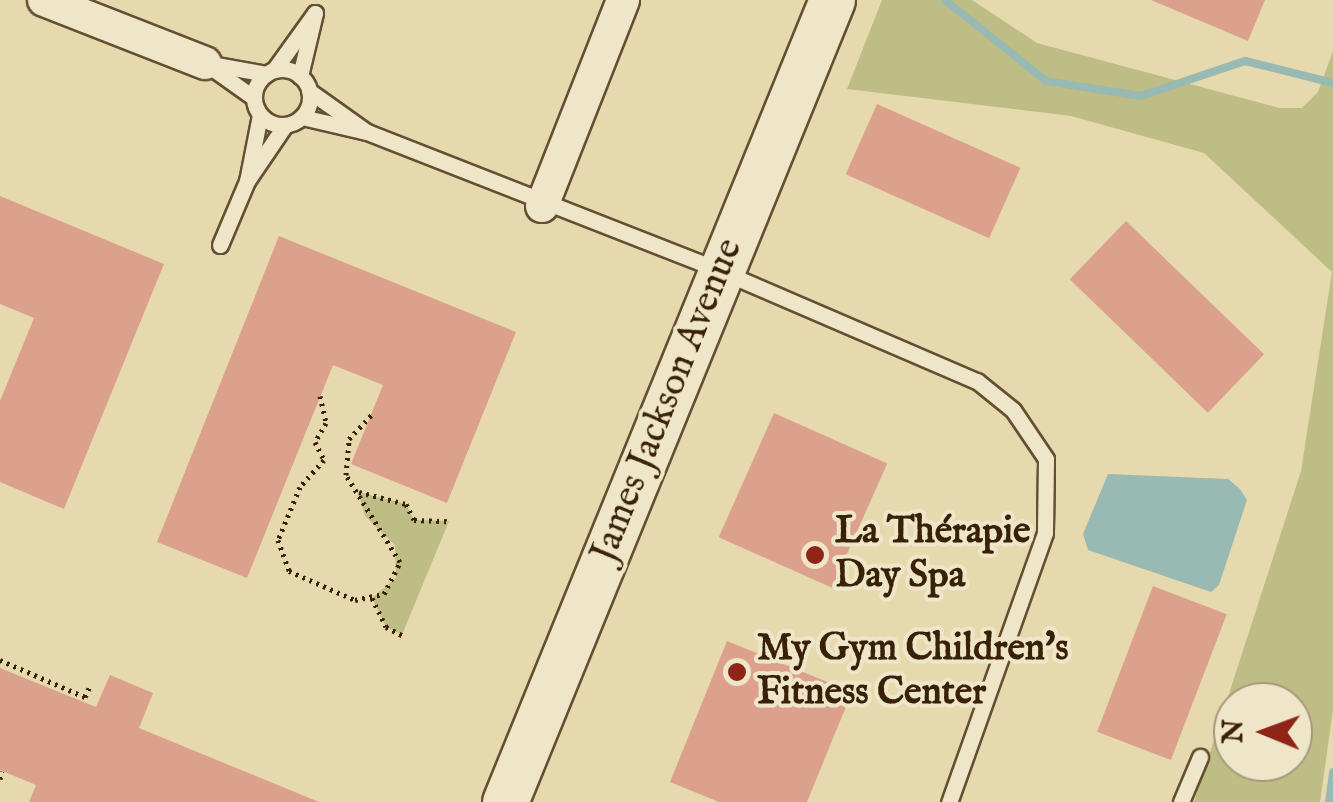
<!DOCTYPE html>
<meta charset="utf-8">
<style>
body{margin:0}
#map{position:relative;width:1333px;height:802px;overflow:hidden;background:#e7d9ae;font-family:"IM FELL English",serif}
div>[style]{position:absolute}
.green>*{inset:0;background:#bdbd85}
.water>*{inset:0;background:#99b9b3}
.stream>*{height:8px;margin:-4px;padding:0 4px;transform-origin:4px;border-radius:4px;background:#99b9b3}
.building>*{inset:0;background:#dba18d;transform-origin:0 0}
.path>*{height:5px;margin-top:-2.5px;transform-origin:0;background:repeating-linear-gradient(90deg,#392108 0 2.5px,transparent 0 7.5px)}
.roads{filter:drop-shadow(2px 0 #644f32) drop-shadow(-2px 0 #644f32) drop-shadow(0 2px #644f32) drop-shadow(0 -2px #644f32)}
.lane>*{height:15px;margin:-7.5px;padding:0 7.5px;transform-origin:7.5px;border-radius:7.5px;background:#efe6ca}
.lane>.ring{margin:-7.5px;padding:0;box-sizing:content-box;background:none;border:15px solid #efe6ca;border-radius:50%}
.street>*{height:32px;margin:-16px;padding:0 16px;transform-origin:16px;border-radius:16px;background:#efe6ca}
.secondary>*{height:45px;margin:-22.5px;padding:0 22.5px;transform-origin:22.5px;border-radius:22.5px;background:#efe6ca}
.dots>*{width:28px;height:28px;translate:-50% -50%;box-sizing:border-box;border:5px solid #efe6ca;border-radius:50%}
span{translate:-50% -50%;white-space:nowrap;text-align:center;line-height:1.15;-webkit-text-stroke:8px #efe6ca;paint-order:stroke}
.street-label{font-size:38px;color:#392108}
.poi-label{font-size:38px;color:#392108;font-weight:700}
.left{translate:0 -50%;text-align:left}
.north{position:absolute;left:1213px;top:682px;width:100px;height:100px;box-sizing:border-box;background:#efe6ca;border:2px solid #a6977c;border-radius:50%;rotate:271deg;font-size:28px;font-weight:700;line-height:40px;text-align:center;color:#392108}
.north::after{content:'';display:block;margin:auto;width:35px;height:45px;background:#8f2418;clip-path:polygon(50% 0,100% 100%,50% 72%,0 100%)}
</style>
<div id="map">
<div class="green">
<div style="clip-path:polygon(evenodd,882px 0,972px 0,1037px 43px,1279px 108px,1302px 108px,1318px 92px,1333px 51px,1333px 710px,1320px 802px,1194px 802px,1301px 471px,1332px 272px,1204px 153px,1071px 116px,847px 89px,882px 0,1233px 702px,1293px 702px,1293px 762px,1233px 762px,1233px 702px)"></div>
<div style="clip-path:polygon(358px 492px,406px 504px,414px 520px,449px 521px,402px 635px,386px 627px,372px 598px,396px 578px,395px 545px,365px 516px)"></div>
</div>
<div class="water">
<div style="clip-path:polygon(1108px 474px,1228px 479px,1240px 489px,1247px 500px,1219px 585px,1211px 592px,1088px 550px,1083px 534px)"></div>
</div>
<div class="stream">
<div style="left:945px;top:0;width:129px;rotate:38.7deg"></div>
<div style="left:1046px;top:81px;width:96px;rotate:9deg"></div>
<div style="left:1141px;top:96px;width:110px;rotate:-18.6deg"></div>
<div style="left:1245px;top:61px;width:91px;rotate:14deg"></div>
<div style="left:1329px;top:802px;width:30px;rotate:-82deg"></div>
</div>
<div class="building">
<div style="clip-path:polygon(1151px 0,1265px 0,1248px 41px)"></div>
<div style="left:877px;top:104px;width:157px;height:77px;rotate:24deg"></div>
<div style="clip-path:polygon(0 196px,164px 264px,64px 509px,0 482px,0 401px,34px 318px,0 304px)"></div>
<div style="left:1126px;top:221px;width:192px;height:81px;rotate:44deg"></div>
<div style="clip-path:polygon(279px 236px,516px 332px,447px 503px,351px 464px,383px 385px,333px 365px,247px 578px,157px 542px)"></div>
<div style="left:774px;top:413px;width:124px;height:136px;rotate:24deg"></div>
<div style="left:1153px;top:586px;width:79px;height:156px;rotate:21deg"></div>
<div style="clip-path:polygon(727px 641px,852px 692px,807px 802px,719px 802px,670px 782px)"></div>
<div style="clip-path:polygon(0 668px,96px 707px,110px 675px,153px 693px,139px 728px,319px 802px,29px 802px,36px 785px,0 770px)"></div>
</div>
<div class="path">
<div style="left:320px;top:396px;width:28px;rotate:77deg"></div>
<div style="left:326px;top:423px;width:22px;rotate:120deg"></div>
<div style="left:315px;top:442px;width:20px;rotate:63deg"></div>
<div style="left:324px;top:460px;width:36px;rotate:132deg"></div>
<div style="left:300px;top:487px;width:57px;rotate:112.5deg"></div>
<div style="left:278px;top:540px;width:33px;rotate:70deg"></div>
<div style="left:289px;top:571px;width:72px;rotate:23.7deg"></div>
<div style="left:355px;top:600px;width:30px;rotate:-12deg"></div>
<div style="left:384px;top:594px;width:36px;rotate:-63deg"></div>
<div style="left:400px;top:562px;width:102px;rotate:-121.8deg"></div>
<div style="left:346px;top:475px;width:36px;rotate:-85deg"></div>
<div style="left:349px;top:439px;width:34px;rotate:-47deg"></div>
<div style="left:359px;top:492px;width:49px;rotate:14.3deg"></div>
<div style="left:406px;top:504px;width:18px;rotate:63deg"></div>
<div style="left:414px;top:520px;width:35px;rotate:2deg"></div>
<div style="left:372px;top:598px;width:32px;rotate:64deg"></div>
<div style="left:386px;top:627px;width:18px;rotate:27deg"></div>
<div style="left:0;top:660px;width:93px;rotate:23.5deg"></div>
<div style="left:85px;top:697px;width:10px;rotate:-66deg"></div>
<div style="left:0;top:779px;width:8px;rotate:-76deg"></div>
</div>
<div class="roads">
<div class="lane">
<div class="ring" style="left:254px;top:69px;width:41px;height:41px"></div>
<div style="left:274px;top:70px;width:70px;rotate:-54.3deg"></div>
<div style="left:315px;top:13px;width:65px;rotate:103.4deg"></div>
<div style="left:254px;top:98px;width:60px;rotate:-144.5deg"></div>
<div style="left:205px;top:63px;width:62px;rotate:10.2deg"></div>
<div style="left:260px;top:115px;width:67px;rotate:101.1deg"></div>
<div style="left:247px;top:181px;width:68px;rotate:-55.8deg"></div>
<div style="left:302px;top:117px;width:67px;rotate:13deg"></div>
<div style="left:367px;top:132px;width:71px;rotate:-144.7deg"></div>
<div style="left:367px;top:132px;width:380px;rotate:21.4deg"></div>
<div style="left:721px;top:271px;width:279px;rotate:23.3deg"></div>
<div style="left:977px;top:381px;width:46px;rotate:38.9deg"></div>
<div style="left:1013px;top:410px;width:59px;rotate:56deg"></div>
<div style="left:1046px;top:459px;width:74px;rotate:90.8deg"></div>
<div style="left:1045px;top:533px;width:286px;rotate:109.6deg"></div>
<div style="left:220px;top:245px;width:69px;rotate:-67.1deg"></div>
<div style="left:1181px;top:802px;width:49px;rotate:-67.1deg"></div>
</div>
<div class="street">
<div style="left:44px;top:0;width:173px;rotate:21.4deg"></div>
<div style="left:542px;top:206px;width:221px;rotate:-68.5deg"></div>
</div>
<div class="secondary">
<div style="left:505px;top:802px;width:866px;rotate:-67.82deg"></div>
</div>
</div>
<div class="dots">
<div style="left:815px;top:555px;background:#8f2418"></div>
<div style="left:737px;top:672px;background:#8f2418"></div>
</div>
<div class="street-label">
<span style="left:668px;top:401px;rotate:-68deg">James Jackson Avenue</span>
</div>
<div class="poi-label">
<span class="left" style="left:835px;top:555px">La Thérapie<br>Day Spa</span>
<span class="left" style="left:757px;top:672px">My Gym Children's<br>Fitness Center</span>
</div>
<div class="north">N</div>
</div>
